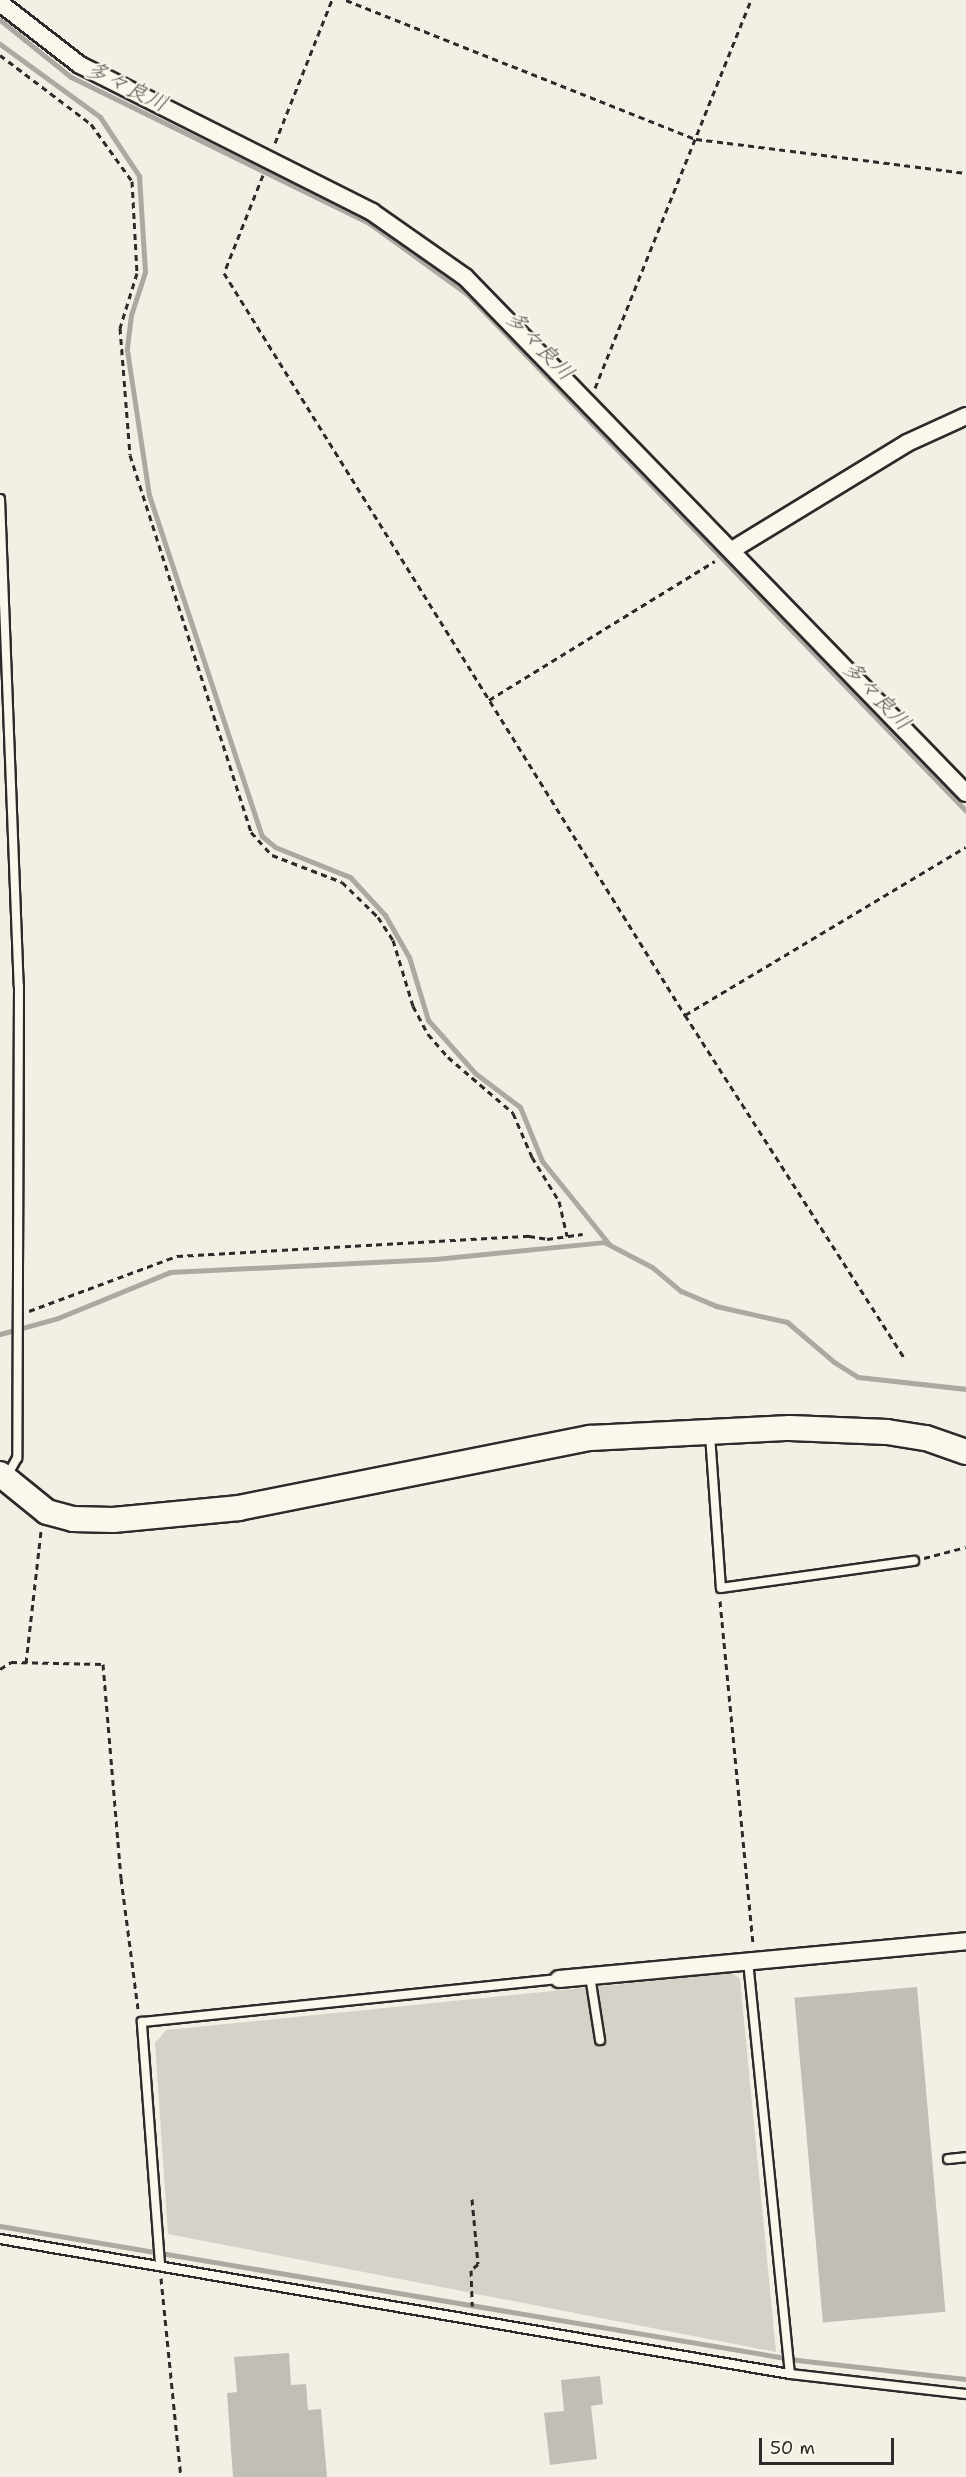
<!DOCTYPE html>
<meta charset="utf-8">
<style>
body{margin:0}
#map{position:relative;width:966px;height:2477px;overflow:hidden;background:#f3efe4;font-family:"Shantell Sans","Klee One",sans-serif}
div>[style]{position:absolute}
.green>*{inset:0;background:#d5d2c9}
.stream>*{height:5px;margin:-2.5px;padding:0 2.5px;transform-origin:2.5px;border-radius:2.5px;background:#aca9a2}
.building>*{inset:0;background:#c0beb6;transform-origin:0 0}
.path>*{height:3px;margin-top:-1.5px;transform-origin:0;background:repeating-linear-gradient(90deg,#2b2b2b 0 6px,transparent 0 10.5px)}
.roads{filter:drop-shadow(2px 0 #2b2b2b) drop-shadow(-2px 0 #2b2b2b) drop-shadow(0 2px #2b2b2b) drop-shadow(0 -2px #2b2b2b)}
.lane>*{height:8px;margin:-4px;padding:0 4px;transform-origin:4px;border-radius:4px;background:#fbf7ec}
.street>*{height:16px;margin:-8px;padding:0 8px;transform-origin:8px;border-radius:8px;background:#fbf7ec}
.secondary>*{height:24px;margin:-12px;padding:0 12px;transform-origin:12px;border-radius:12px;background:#fbf7ec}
span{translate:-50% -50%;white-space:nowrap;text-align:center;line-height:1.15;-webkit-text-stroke:4.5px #fbf7ec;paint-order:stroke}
.water-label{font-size:22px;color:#585755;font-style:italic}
.scale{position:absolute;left:759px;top:2438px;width:135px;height:27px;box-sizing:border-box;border:3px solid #2b2b2b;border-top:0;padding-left:8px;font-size:18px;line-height:21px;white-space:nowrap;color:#2b2b2b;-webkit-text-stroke:4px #fbf7ec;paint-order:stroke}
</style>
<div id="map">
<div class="green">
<div style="clip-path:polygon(732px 1973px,740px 1979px,776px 2352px,168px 2234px,155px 2043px,166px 2030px)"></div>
</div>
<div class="stream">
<div style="left:0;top:20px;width:91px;rotate:38.8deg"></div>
<div style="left:71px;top:77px;width:332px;rotate:26.1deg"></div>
<div style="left:369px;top:223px;width:121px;rotate:35.9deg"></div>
<div style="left:467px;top:294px;width:719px;rotate:46.01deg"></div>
<div style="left:0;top:44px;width:124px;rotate:36.1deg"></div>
<div style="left:100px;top:117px;width:71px;rotate:56.5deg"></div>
<div style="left:139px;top:176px;width:96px;rotate:86.4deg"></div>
<div style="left:145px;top:272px;width:45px;rotate:108deg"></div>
<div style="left:131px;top:315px;width:35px;rotate:97deg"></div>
<div style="left:127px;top:350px;width:147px;rotate:81.4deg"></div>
<div style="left:149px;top:495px;width:359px;rotate:71.7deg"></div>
<div style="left:262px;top:836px;width:17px;rotate:40deg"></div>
<div style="left:275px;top:847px;width:81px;rotate:21.8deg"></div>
<div style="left:350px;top:877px;width:52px;rotate:47.4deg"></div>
<div style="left:385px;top:915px;width:48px;rotate:60.3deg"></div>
<div style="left:409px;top:957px;width:66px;rotate:73.2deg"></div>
<div style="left:428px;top:1020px;width:71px;rotate:48.4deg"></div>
<div style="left:475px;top:1073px;width:56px;rotate:37.1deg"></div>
<div style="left:520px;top:1107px;width:58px;rotate:67.8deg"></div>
<div style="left:542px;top:1161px;width:107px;rotate:51.1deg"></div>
<div style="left:0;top:1334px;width:60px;rotate:-15.4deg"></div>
<div style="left:58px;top:1318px;width:121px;rotate:-22.3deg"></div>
<div style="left:170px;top:1272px;width:265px;rotate:-2.8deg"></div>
<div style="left:435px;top:1259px;width:170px;rotate:-5.7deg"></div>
<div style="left:604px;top:1242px;width:54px;rotate:27.5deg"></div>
<div style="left:652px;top:1267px;width:38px;rotate:40deg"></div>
<div style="left:681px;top:1291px;width:38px;rotate:23deg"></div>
<div style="left:716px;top:1306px;width:73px;rotate:12.7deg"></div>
<div style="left:787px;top:1322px;width:62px;rotate:40.4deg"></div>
<div style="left:834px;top:1362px;width:28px;rotate:32deg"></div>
<div style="left:858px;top:1377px;width:109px;rotate:6.3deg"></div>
<div style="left:0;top:2226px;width:808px;rotate:9.54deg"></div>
<div style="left:797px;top:2360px;width:170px;rotate:6.4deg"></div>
</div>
<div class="building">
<div style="left:917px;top:1987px;width:326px;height:123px;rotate:85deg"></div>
<div style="clip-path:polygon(289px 2353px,291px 2385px,306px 2384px,308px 2410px,321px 2409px,327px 2477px,233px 2477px,227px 2393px,237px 2392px,234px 2357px)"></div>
<div style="clip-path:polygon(600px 2376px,603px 2404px,591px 2406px,597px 2459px,550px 2465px,544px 2413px,564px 2411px,561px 2380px)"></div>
</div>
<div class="path">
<div style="left:346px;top:0;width:377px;rotate:21.7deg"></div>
<div style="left:696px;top:139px;width:272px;rotate:7.2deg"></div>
<div style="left:0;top:55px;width:114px;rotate:37.2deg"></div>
<div style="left:91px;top:124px;width:70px;rotate:54.3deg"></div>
<div style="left:132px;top:181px;width:92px;rotate:86.9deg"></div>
<div style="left:137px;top:273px;width:58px;rotate:107.2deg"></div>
<div style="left:120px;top:328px;width:127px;rotate:85.5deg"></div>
<div style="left:130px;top:455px;width:396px;rotate:72.2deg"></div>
<div style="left:251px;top:832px;width:31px;rotate:48deg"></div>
<div style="left:272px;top:855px;width:75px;rotate:21.1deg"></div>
<div style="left:342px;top:882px;width:50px;rotate:44.2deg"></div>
<div style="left:378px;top:917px;width:27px;rotate:57deg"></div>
<div style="left:393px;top:940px;width:69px;rotate:73.1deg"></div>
<div style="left:413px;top:1006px;width:32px;rotate:62deg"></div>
<div style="left:428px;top:1034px;width:30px;rotate:49deg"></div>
<div style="left:448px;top:1057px;width:86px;rotate:40.7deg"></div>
<div style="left:513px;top:1113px;width:48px;rotate:66.6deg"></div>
<div style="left:532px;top:1157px;width:52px;rotate:58.5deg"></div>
<div style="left:559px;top:1201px;width:36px;rotate:77deg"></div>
<div style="left:275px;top:143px;width:154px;rotate:-68.3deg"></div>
<div style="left:263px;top:175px;width:105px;rotate:111.7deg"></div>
<div style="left:224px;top:273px;width:874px;rotate:58.15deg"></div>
<div style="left:685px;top:1015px;width:407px;rotate:57.4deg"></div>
<div style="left:595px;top:388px;width:418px;rotate:-68.1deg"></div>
<div style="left:489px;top:700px;width:265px;rotate:-31.6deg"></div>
<div style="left:685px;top:1015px;width:327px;rotate:-30.9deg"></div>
<div style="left:29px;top:1311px;width:158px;rotate:-20.4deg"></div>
<div style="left:177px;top:1256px;width:353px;rotate:-3.3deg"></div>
<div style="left:529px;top:1236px;width:18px;rotate:9deg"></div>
<div style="left:547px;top:1239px;width:36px;rotate:-8deg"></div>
<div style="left:924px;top:1558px;width:43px;rotate:-14.7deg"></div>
<div style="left:720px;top:1601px;width:345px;rotate:84.5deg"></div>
<div style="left:26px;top:1663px;width:133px;rotate:-83.5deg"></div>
<div style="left:0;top:1669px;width:13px;rotate:-32deg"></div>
<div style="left:11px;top:1662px;width:92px;rotate:1.2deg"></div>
<div style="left:103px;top:1664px;width:215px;rotate:85.2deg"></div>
<div style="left:121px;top:1878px;width:132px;rotate:82.6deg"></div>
<div style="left:472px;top:2199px;width:65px;rotate:84.7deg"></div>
<div style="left:478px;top:2264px;width:9px;rotate:139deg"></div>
<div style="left:471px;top:2270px;width:36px;rotate:88deg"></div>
<div style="left:161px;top:2278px;width:200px;rotate:84.3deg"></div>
</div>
<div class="roads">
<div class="lane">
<div style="left:0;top:499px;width:487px;rotate:87.8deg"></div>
<div style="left:19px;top:986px;width:472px;rotate:90.2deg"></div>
<div style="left:17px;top:1458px;width:21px;rotate:119deg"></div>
<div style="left:710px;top:1435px;width:153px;rotate:85.9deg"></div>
<div style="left:721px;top:1588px;width:195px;rotate:-8deg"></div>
<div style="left:748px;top:1961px;width:415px;rotate:84.2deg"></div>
<div style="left:590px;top:1976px;width:65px;rotate:81.1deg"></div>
<div style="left:948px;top:2159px;width:18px;rotate:-6deg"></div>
<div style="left:0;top:2239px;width:801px;rotate:9.7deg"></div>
<div style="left:790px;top:2374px;width:177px;rotate:6.5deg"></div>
<div style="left:160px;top:2264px;width:243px;rotate:-94.3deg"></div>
<div style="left:142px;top:2022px;width:419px;rotate:-5.9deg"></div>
</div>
<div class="street">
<div style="left:0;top:3px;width:101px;rotate:37.8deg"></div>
<div style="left:80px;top:65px;width:327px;rotate:26.7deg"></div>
<div style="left:372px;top:212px;width:113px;rotate:35deg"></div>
<div style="left:465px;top:277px;width:719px;rotate:45.85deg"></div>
<div style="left:732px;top:550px;width:205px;rotate:-31.4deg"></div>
<div style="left:907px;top:443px;width:65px;rotate:-24.6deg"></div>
<div style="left:559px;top:1979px;width:409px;rotate:-5.3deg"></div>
</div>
<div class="secondary">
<div style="left:0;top:1474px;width:60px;rotate:39deg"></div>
<div style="left:47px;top:1512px;width:27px;rotate:15deg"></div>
<div style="left:73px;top:1519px;width:40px;rotate:1.4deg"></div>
<div style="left:113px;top:1520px;width:127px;rotate:-5.4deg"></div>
<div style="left:239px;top:1508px;width:358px;rotate:-11.3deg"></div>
<div style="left:590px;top:1438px;width:200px;rotate:-2.9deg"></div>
<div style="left:790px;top:1428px;width:97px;rotate:2.4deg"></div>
<div style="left:887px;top:1432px;width:39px;rotate:9deg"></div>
<div style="left:926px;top:1438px;width:42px;rotate:19.3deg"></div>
</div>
</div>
<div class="water-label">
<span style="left:127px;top:86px;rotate:26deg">多々良川</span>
<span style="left:540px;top:345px;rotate:46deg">多々良川</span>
<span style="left:877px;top:695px;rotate:46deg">多々良川</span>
</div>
<div class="scale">50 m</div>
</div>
